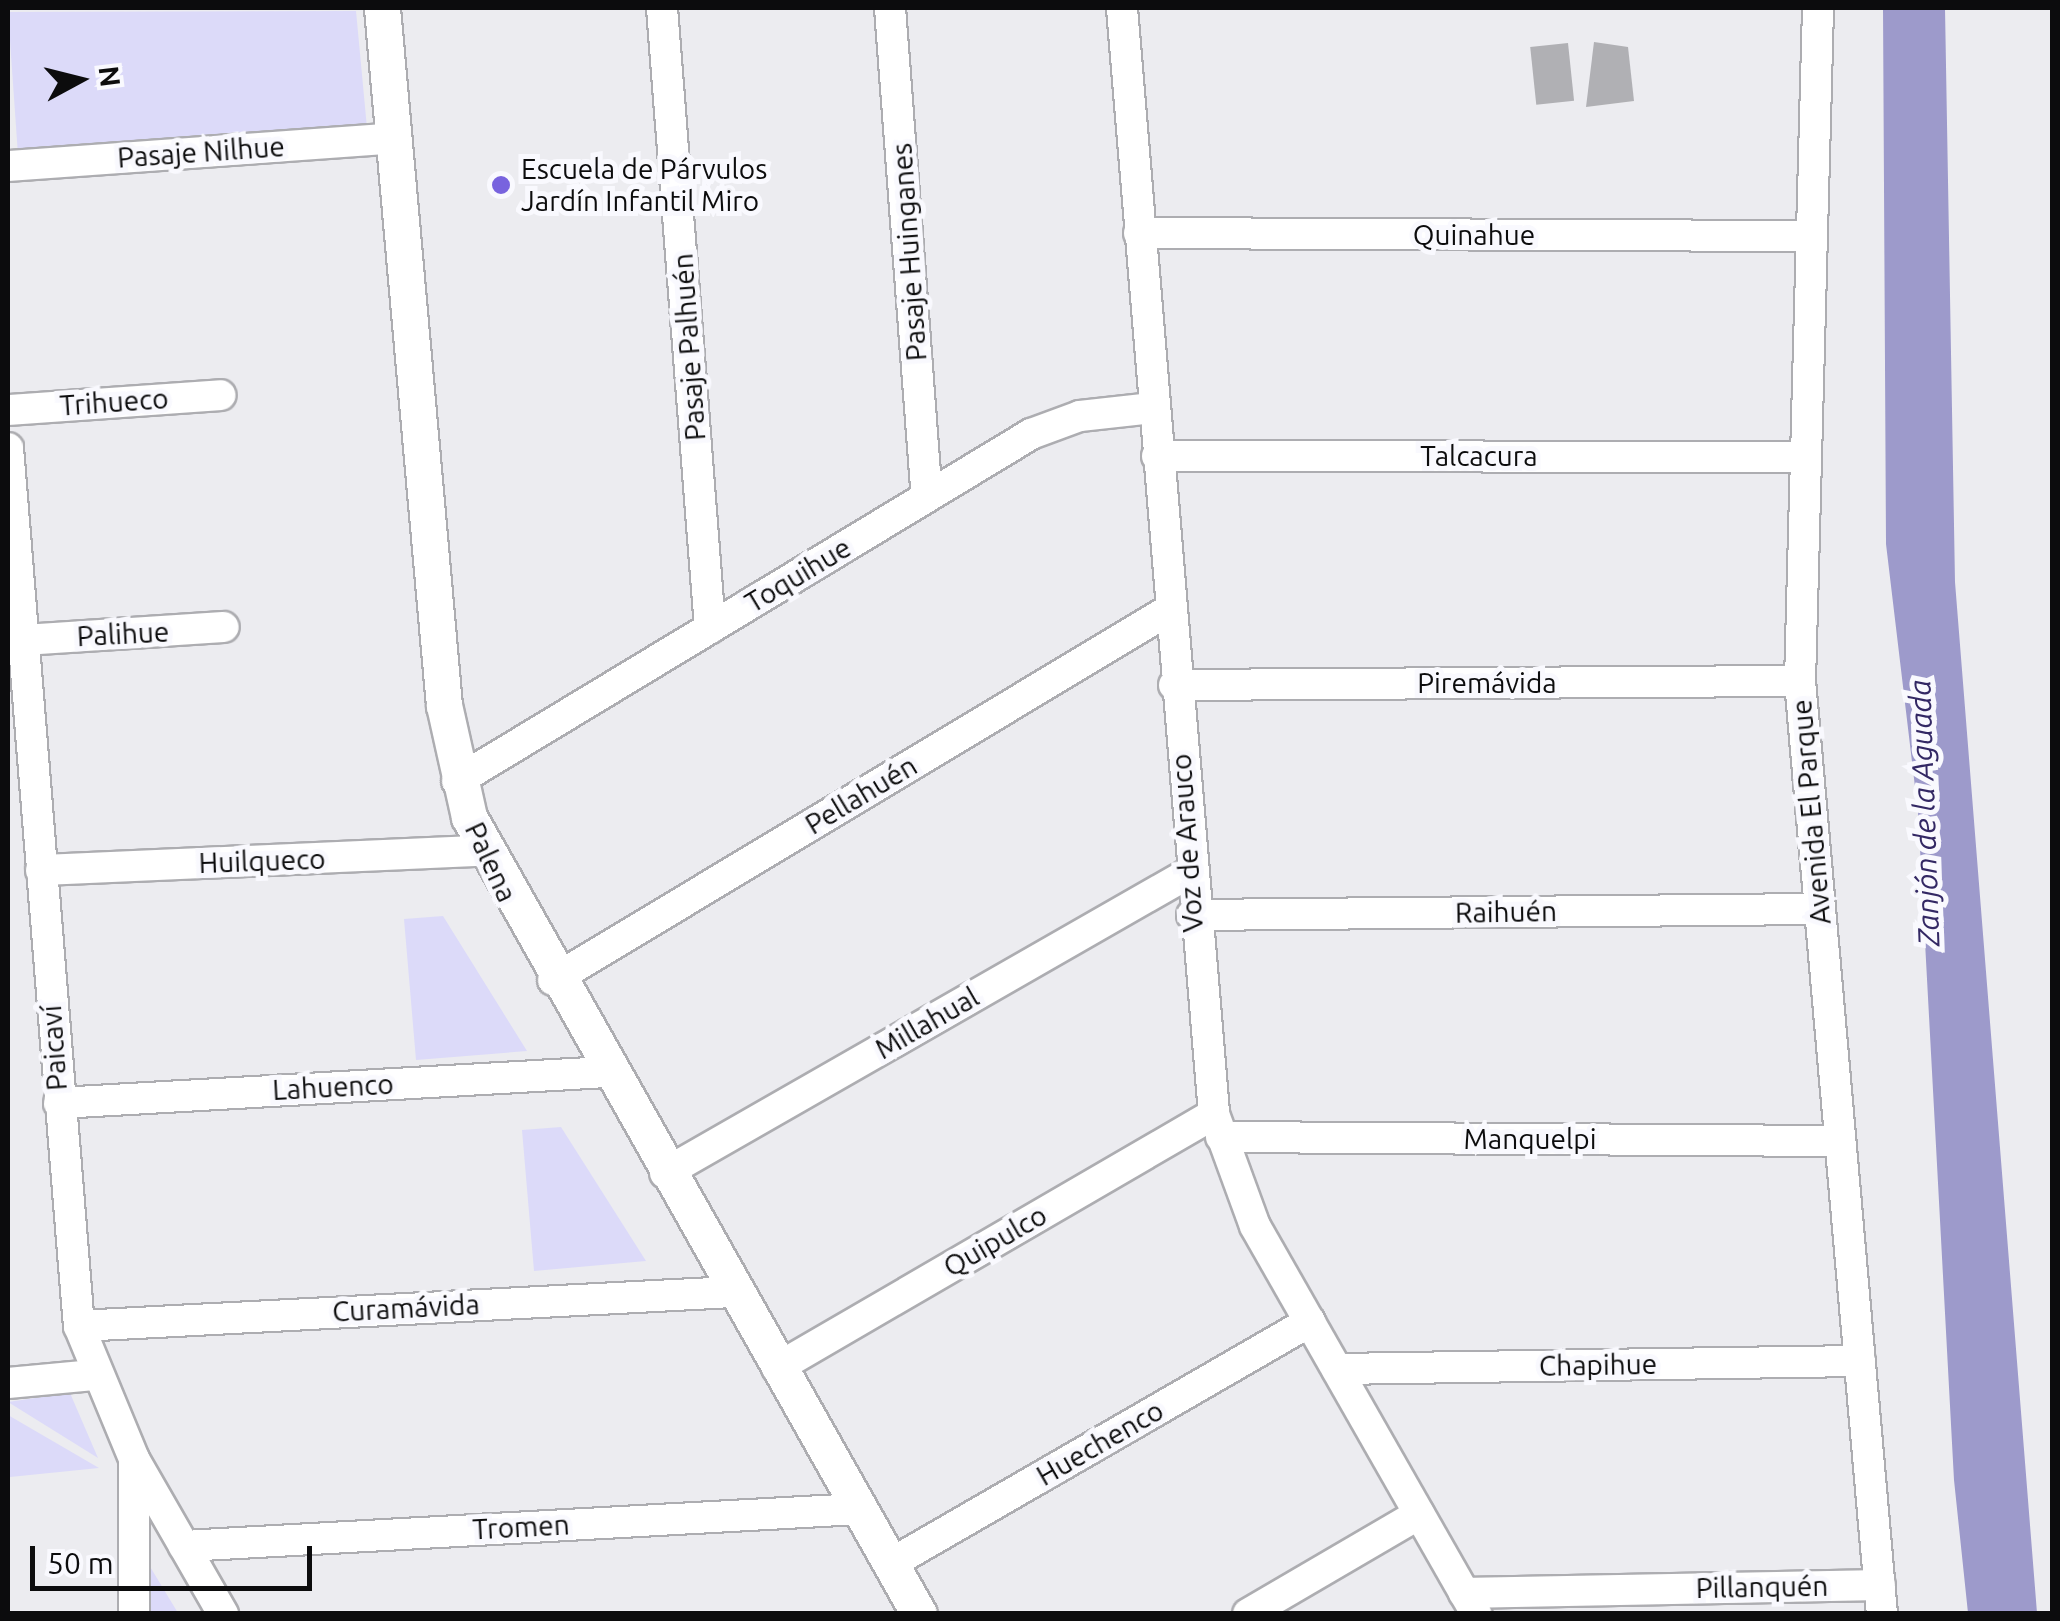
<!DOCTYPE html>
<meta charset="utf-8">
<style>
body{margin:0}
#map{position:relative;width:2060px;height:1621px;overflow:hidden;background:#ececf0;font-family:Ubuntu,sans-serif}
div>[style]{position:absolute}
.green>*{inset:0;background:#dcdaf9}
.water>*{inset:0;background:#9d9acb}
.building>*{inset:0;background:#b0b0b4;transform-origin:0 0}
.roads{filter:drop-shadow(2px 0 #adadb1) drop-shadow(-2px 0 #adadb1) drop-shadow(0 2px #adadb1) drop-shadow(0 -2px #adadb1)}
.minor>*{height:30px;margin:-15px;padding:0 15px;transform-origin:15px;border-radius:15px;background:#fff}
.tertiary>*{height:35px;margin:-17.5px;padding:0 17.5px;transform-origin:17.5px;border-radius:17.5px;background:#fff}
.dots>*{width:28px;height:28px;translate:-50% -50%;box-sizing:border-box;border:5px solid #f9f9fe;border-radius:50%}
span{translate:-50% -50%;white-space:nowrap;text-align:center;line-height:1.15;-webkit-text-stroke:10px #f9f9fe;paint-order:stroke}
.street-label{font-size:28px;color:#0c0c0d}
.poi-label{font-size:28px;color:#0c0c0d}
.left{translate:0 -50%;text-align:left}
.water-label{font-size:30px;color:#332864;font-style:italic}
.frame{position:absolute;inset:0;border:10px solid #0c0c0d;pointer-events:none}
.north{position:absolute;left:30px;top:30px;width:100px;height:100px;-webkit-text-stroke:8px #f9f9fe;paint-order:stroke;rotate:83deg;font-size:28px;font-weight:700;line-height:40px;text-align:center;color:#0c0c0d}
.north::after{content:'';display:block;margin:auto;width:35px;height:45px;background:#0c0c0d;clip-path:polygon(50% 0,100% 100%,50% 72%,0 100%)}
.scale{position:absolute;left:30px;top:1546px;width:282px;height:45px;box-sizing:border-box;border:5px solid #0c0c0d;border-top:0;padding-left:12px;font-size:30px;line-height:35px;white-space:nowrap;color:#0c0c0d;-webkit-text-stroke:8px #f9f9fe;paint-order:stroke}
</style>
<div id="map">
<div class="green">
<div style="clip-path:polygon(356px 11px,367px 128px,18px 155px,8px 12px)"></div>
<div style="clip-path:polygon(443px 916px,527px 1051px,416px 1060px,404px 919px)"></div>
<div style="clip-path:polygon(561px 1127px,646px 1261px,534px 1271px,522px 1130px)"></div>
<div style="clip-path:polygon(70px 1393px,98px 1458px,8px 1402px)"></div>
<div style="clip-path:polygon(8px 1415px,99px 1468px,10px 1477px)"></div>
<div style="clip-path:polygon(146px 1560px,178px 1613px,150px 1613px)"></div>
</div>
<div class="water">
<div style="clip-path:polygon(1883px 8px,1945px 8px,1955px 582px,2037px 1613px,1968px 1613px,1954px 1480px,1918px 812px,1886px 544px)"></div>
</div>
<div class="building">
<div style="clip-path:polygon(1594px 42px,1628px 47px,1634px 101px,1586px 107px)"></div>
<div style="left:1568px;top:43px;width:58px;height:38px;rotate:84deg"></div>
</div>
<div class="roads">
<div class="minor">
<div style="left:662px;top:8px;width:622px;rotate:85.57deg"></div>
<div style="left:890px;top:8px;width:490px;rotate:85.7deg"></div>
<div style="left:1122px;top:8px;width:1110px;rotate:85.24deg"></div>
<div style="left:1214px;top:1114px;width:119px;rotate:69.9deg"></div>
<div style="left:1255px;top:1226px;width:447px;rotate:60.3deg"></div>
<div style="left:1818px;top:8px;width:673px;rotate:91.53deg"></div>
<div style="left:1800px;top:681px;width:937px;rotate:84.98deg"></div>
<div style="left:8px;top:166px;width:387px;rotate:-4.1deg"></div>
<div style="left:1139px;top:233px;width:670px;rotate:0.26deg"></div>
<div style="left:8px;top:410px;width:213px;rotate:-4deg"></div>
<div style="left:8px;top:448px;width:881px;rotate:85.38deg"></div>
<div style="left:79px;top:1326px;width:144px;rotate:67.5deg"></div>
<div style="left:134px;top:1459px;width:179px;rotate:60.1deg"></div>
<div style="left:1157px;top:456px;width:644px;rotate:0.09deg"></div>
<div style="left:23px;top:640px;width:201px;rotate:-3.7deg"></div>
<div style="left:1174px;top:685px;width:626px;rotate:-0.37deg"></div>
<div style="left:457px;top:781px;width:671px;rotate:-31.15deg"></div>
<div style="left:1031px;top:434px;width:52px;rotate:-20.2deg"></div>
<div style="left:1080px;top:416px;width:73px;rotate:-6.3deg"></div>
<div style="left:41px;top:870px;width:442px;rotate:-2.5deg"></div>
<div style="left:1192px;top:915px;width:628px;rotate:-0.55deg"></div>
<div style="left:553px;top:980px;width:719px;rotate:-30.99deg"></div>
<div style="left:59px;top:1103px;width:549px;rotate:-3.24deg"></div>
<div style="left:1221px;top:1137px;width:619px;rotate:0.37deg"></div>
<div style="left:665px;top:1173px;width:604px;rotate:-29.79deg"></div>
<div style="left:79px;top:1326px;width:655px;rotate:-2.98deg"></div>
<div style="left:777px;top:1368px;width:505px;rotate:-30.17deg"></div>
<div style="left:1337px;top:1369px;width:523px;rotate:-0.88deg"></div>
<div style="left:8px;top:1383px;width:86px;rotate:-5.3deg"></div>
<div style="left:184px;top:1546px;width:676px;rotate:-3.14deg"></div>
<div style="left:890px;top:1564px;width:485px;rotate:-30deg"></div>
<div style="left:1464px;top:1593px;width:416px;rotate:-1.1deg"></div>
<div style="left:134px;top:1614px;width:155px;rotate:-90deg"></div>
<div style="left:1248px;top:1614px;width:198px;rotate:-30.3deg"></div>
</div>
<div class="tertiary">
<div style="left:382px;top:8px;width:700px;rotate:84.92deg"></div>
<div style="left:444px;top:705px;width:115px;rotate:77.4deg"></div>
<div style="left:469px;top:817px;width:915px;rotate:60.55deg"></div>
</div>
</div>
<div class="dots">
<div style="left:501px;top:185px;background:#7863de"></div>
</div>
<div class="street-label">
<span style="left:201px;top:152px;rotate:-4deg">Pasaje Nilhue</span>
<span style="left:1474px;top:235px">Quinahue</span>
<span style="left:909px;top:252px;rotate:-94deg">Pasaje Huinganes</span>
<span style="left:689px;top:347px;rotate:-94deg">Pasaje Palhuén</span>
<span style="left:114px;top:402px;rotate:-4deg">Trihueco</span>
<span style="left:1479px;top:456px">Talcacura</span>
<span style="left:798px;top:575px;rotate:-31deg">Toquihue</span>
<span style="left:123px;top:634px;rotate:-3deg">Palihue</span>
<span style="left:1487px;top:683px">Piremávida</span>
<span style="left:861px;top:795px;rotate:-31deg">Pellahuén</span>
<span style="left:1811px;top:812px;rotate:-95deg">Avenida El Parque</span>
<span style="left:1187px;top:843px;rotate:-94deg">Voz de Arauco</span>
<span style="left:262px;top:861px;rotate:-2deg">Huilqueco</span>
<span style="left:491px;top:862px;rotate:65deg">Palena</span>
<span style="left:1506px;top:912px;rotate:-1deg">Raihuén</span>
<span style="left:927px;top:1023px;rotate:-30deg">Millahual</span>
<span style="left:54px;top:1048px;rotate:-94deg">Paicaví</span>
<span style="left:333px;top:1087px;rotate:-3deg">Lahuenco</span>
<span style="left:1530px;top:1139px">Manquelpi</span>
<span style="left:995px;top:1241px;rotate:-30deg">Quipulco</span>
<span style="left:406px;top:1308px;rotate:-3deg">Curamávida</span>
<span style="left:1598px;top:1365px;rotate:-1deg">Chapihue</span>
<span style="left:1100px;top:1443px;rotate:-30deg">Huechenco</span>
<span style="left:521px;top:1527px;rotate:-3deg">Tromen</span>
<span style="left:1762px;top:1587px;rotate:-1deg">Pillanquén</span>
</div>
<div class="poi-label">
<span class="left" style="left:521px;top:185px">Escuela de Párvulos<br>Jardín Infantil Miro</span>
</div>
<div class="water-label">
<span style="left:1924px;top:813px;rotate:-92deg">Zanjón de la Aguada</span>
</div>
<div class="frame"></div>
<div class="north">N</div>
<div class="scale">50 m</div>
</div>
